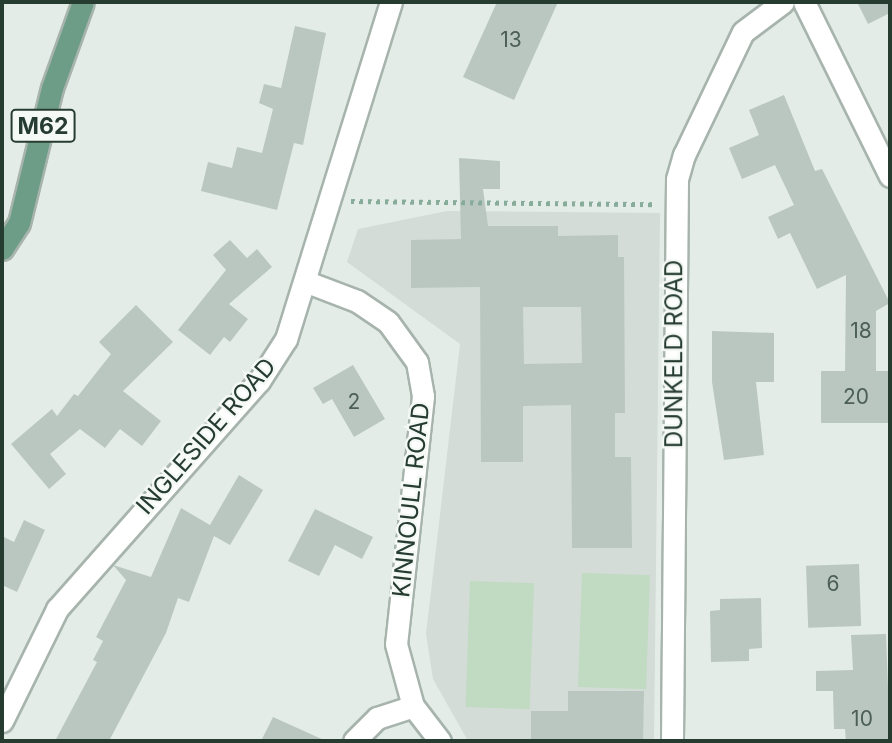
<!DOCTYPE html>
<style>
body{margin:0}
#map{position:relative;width:892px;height:743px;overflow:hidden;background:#e4ece7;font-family:Inter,sans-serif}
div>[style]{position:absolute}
.built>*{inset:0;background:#d3dcd6}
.green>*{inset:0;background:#c0dbc2;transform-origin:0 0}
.building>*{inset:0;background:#bac7c0;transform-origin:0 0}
.path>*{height:4.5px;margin-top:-2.25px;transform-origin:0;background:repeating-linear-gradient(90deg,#88ac9a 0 3.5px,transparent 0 8.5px)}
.roads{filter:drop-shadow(2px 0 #a7b4ad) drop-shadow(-2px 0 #a7b4ad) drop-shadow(0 2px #a7b4ad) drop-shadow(0 -2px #a7b4ad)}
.minor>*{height:21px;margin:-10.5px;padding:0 10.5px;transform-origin:10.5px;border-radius:10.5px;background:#fff}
.major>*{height:21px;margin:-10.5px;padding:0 10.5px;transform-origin:10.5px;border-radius:10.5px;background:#6e9d87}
span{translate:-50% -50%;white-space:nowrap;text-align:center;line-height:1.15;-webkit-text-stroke:5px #f5f9f6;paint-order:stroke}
.number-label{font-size:21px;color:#4b5f55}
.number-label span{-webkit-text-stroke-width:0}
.shield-label span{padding:2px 5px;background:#f5f9f6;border:2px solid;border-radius:5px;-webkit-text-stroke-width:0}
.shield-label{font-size:23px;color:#263c31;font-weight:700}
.street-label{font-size:24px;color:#263c31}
.frame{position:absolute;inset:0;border:4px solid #263c31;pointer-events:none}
</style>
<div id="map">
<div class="built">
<div style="clip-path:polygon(447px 211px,660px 213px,654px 741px,468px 741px,433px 679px,426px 634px,460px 344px,347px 262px,358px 229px)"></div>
</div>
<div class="green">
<div style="left:582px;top:573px;width:68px;height:114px;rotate:2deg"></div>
<div style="left:470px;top:581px;width:64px;height:126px;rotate:2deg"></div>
</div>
<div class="building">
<div style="clip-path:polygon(497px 2px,558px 2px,514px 100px,463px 77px)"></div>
<div style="clip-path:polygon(857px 2px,890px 2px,890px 13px,868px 24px)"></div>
<div style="clip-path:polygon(295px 26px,326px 33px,303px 145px,294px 143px,277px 210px,201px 191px,208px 162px,232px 168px,237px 147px,262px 153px,273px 109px,259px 103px,264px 84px,281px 88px)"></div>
<div style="clip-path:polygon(784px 95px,815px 171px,822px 169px,890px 303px,876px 311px,876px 371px,890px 371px,890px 423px,821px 423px,821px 371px,845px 371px,846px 275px,817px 289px,790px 233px,778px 239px,768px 217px,794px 205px,775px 165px,742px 179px,729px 148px,759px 135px,749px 110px)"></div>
<div style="clip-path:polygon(evenodd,459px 158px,500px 161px,500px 189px,483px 189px,488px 226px,558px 226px,558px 236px,618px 235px,618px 257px,624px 257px,625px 413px,615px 413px,615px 457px,631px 457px,632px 548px,572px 548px,571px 405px,523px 406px,523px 462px,481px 462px,480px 287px,411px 288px,411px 240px,461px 239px,459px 158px,523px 307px,581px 307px,582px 363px,524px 364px,523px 307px)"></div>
<div style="clip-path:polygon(230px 240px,247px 258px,257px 249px,272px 267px,229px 304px,248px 319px,230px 342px,224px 337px,210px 355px,178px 330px,226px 270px,213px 255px)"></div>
<div style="clip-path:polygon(136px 305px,173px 342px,123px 391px,161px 421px,142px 446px,120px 429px,105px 448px,80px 429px,50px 454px,66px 474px,49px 489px,11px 444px,52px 409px,57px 416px,74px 394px,78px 396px,111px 354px,99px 342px)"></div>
<div style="clip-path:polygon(712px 331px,774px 333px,774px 382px,756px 382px,764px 455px,724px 460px,712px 382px)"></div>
<div style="clip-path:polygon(353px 365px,385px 419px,354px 437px,332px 399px,323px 404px,313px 388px)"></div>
<div style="clip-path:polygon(239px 475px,263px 490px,230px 545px,214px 536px,189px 602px,178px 598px,166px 633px,109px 741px,55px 741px,97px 662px,93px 660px,103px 641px,96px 637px,126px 580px,113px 565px,151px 577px,181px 508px,210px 525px)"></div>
<div style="clip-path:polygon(315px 509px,373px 537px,362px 559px,335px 545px,319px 576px,288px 561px)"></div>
<div style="clip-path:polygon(24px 520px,45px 530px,17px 592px,2px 585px,2px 536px,14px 542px)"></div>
<div style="left:859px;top:564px;width:62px;height:53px;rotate:88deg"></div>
<div style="clip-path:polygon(761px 598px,762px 648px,749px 649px,749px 661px,711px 662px,710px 611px,720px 610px,720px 599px)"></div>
<div style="clip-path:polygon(886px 634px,890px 741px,846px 741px,845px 729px,834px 729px,833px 691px,816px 691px,816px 671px,853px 670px,851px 635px)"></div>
<div style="clip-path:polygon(568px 691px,644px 691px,643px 741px,531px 741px,531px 711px,568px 711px)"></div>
<div style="clip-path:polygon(273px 717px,326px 741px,261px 741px)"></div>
</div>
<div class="path">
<div style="left:351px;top:201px;width:306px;rotate:0.6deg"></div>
</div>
<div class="roads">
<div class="minor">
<div style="left:804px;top:2px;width:194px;rotate:63.7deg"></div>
<div style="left:307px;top:282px;width:53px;rotate:20.8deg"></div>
<div style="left:357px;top:301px;width:37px;rotate:34deg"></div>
<div style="left:388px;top:322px;width:49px;rotate:54.1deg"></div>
<div style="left:417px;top:362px;width:35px;rotate:80deg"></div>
<div style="left:423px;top:396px;width:249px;rotate:96.2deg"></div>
<div style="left:396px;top:644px;width:64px;rotate:74.7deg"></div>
<div style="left:413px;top:706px;width:44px;rotate:52.4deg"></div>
<div style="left:2px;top:721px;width:125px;rotate:-63.8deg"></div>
<div style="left:57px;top:609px;width:305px;rotate:-48.5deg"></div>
<div style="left:259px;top:381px;width:50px;rotate:-57.3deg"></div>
<div style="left:286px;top:339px;width:353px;rotate:-72.7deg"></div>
<div style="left:354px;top:741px;width:33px;rotate:-45deg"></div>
<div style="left:377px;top:718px;width:38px;rotate:-18deg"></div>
<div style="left:672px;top:741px;width:562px;rotate:-89.49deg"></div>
<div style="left:677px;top:179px;width:25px;rotate:-74deg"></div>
<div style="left:684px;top:155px;width:136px;rotate:-64.4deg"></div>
<div style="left:743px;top:32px;width:50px;rotate:-36.9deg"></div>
</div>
<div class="major">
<div style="left:2px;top:249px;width:31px;rotate:-57deg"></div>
<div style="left:19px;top:223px;width:139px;rotate:-76.3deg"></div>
<div style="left:52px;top:88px;width:91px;rotate:-70.2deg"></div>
</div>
</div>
<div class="number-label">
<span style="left:511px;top:40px">13</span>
<span style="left:861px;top:331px">18</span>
<span style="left:856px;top:397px">20</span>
<span style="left:354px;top:402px">2</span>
<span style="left:833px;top:584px">6</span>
<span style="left:862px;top:719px">10</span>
</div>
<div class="shield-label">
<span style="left:43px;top:126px">M62</span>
</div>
<div class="street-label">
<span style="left:674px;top:354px;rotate:-90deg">DUNKELD ROAD</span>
<span style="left:206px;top:436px;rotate:-49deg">INGLESIDE ROAD</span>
<span style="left:411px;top:500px;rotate:-84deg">KINNOULL ROAD</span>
</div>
<div class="frame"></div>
</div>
